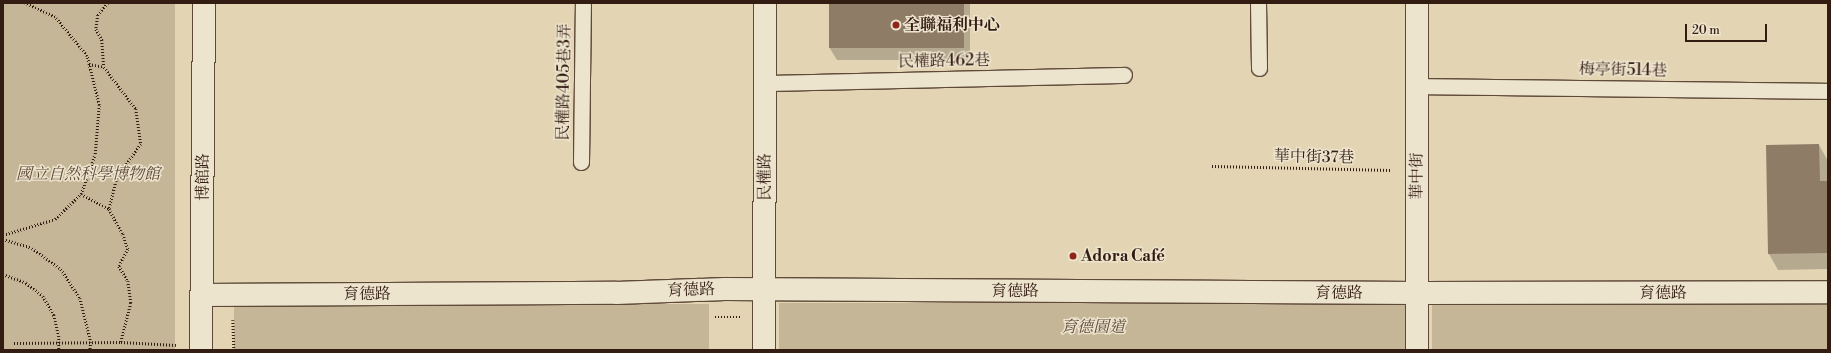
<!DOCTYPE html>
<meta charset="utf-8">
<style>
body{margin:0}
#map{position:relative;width:1831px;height:353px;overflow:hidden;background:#e3d5b4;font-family:"Libre Bodoni","Noto Serif TC",serif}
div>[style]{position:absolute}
.green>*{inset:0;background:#c5b698;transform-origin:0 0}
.shadow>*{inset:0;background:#0003}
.building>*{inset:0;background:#8f7c66;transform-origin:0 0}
.path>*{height:2.5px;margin-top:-1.25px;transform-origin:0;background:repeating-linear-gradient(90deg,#331c12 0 1px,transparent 0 3px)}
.roads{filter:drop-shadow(1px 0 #5f4a3a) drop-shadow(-1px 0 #5f4a3a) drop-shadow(0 1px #5f4a3a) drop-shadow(0 -1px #5f4a3a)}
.lane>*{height:15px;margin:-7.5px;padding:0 7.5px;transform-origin:7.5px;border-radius:7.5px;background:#ede4ce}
.street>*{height:22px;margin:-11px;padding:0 11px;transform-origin:11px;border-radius:11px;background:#ede4ce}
.secondary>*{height:22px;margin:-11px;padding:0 11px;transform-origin:11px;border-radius:11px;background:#ede4ce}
.dots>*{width:11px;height:11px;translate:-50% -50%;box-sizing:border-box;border:2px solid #ede4ce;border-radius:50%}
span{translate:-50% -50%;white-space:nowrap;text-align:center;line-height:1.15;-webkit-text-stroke:3px #ede4ce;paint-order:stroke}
.poi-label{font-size:16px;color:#331c12;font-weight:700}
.left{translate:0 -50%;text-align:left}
.street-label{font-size:16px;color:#331c12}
.park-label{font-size:16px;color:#5f4a3a;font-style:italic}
.frame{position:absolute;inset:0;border:4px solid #331c12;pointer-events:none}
.scale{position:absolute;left:1685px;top:24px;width:82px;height:18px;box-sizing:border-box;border:2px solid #331c12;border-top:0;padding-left:5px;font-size:12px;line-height:14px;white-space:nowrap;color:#331c12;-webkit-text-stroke:3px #ede4ce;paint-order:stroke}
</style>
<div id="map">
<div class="green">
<div style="left:3px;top:3px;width:172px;height:347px"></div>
<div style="left:779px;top:303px;width:629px;height:47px"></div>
<div style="left:1432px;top:303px;width:396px;height:47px"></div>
<div style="left:234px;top:304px;width:475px;height:46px"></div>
</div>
<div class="shadow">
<div style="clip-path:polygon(830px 3px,970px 3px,970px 60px,837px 60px,829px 47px)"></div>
<div style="clip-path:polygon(1819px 145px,1828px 161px,1828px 269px,1778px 270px,1769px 254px)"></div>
</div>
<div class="building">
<div style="left:829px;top:3px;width:135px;height:45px"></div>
<div style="clip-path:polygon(1819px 144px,1820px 181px,1828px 181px,1828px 253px,1768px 254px,1766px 145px)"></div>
</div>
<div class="path">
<div style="left:108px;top:3px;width:16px;rotate:130deg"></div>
<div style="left:98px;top:15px;width:14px;rotate:98deg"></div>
<div style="left:96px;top:29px;width:13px;rotate:61deg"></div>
<div style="left:102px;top:40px;width:27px;rotate:86deg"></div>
<div style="left:104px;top:67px;width:53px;rotate:52.7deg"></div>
<div style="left:136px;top:109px;width:35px;rotate:82deg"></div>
<div style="left:141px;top:144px;width:42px;rotate:125.2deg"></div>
<div style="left:117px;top:178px;width:32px;rotate:104deg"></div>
<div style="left:109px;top:209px;width:29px;rotate:61deg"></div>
<div style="left:123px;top:234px;width:16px;rotate:72deg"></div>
<div style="left:128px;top:249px;width:19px;rotate:118deg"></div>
<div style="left:119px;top:266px;width:17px;rotate:59deg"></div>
<div style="left:128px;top:281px;width:22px;rotate:82deg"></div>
<div style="left:131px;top:303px;width:40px;rotate:104.4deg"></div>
<div style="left:89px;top:64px;width:15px;rotate:11deg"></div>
<div style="left:1212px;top:166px;width:179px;rotate:1.3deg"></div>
<div style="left:81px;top:194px;width:32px;rotate:28deg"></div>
<div style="left:3px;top:235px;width:54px;rotate:-17.1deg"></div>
<div style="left:55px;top:219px;width:36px;rotate:-44deg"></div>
<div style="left:81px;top:194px;width:42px;rotate:-70.7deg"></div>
<div style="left:95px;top:154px;width:49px;rotate:-85.3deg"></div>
<div style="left:99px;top:105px;width:50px;rotate:-103.8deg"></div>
<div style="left:87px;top:56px;width:50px;rotate:-129.4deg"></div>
<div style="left:55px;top:17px;width:33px;rotate:-155deg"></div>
<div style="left:3px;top:239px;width:30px;rotate:17deg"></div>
<div style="left:32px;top:248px;width:36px;rotate:36deg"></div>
<div style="left:61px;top:269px;width:35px;rotate:57deg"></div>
<div style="left:80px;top:298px;width:45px;rotate:76deg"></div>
<div style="left:91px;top:342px;width:8px;rotate:97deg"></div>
<div style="left:3px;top:274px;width:25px;rotate:21deg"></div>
<div style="left:26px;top:283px;width:21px;rotate:37deg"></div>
<div style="left:43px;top:296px;width:22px;rotate:60deg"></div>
<div style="left:54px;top:315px;width:22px;rotate:77deg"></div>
<div style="left:59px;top:336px;width:14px;rotate:90deg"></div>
<div style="left:715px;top:317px;width:25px"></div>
<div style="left:233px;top:320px;width:30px;rotate:88deg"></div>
<div style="left:14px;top:343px;width:107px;rotate:-0.5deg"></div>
<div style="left:121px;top:342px;width:55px;rotate:3.1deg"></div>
</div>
<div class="roads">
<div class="lane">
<div style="left:1258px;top:3px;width:65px;rotate:89.1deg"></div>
<div style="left:765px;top:83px;width:359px;rotate:-1.3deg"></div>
<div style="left:1417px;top:86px;width:411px;rotate:0.7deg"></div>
<div style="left:581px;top:162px;width:159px;rotate:-89.3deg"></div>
</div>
<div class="street">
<div style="left:202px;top:295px;width:414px;rotate:-0.3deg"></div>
<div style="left:616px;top:293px;width:109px;rotate:-2.1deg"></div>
<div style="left:725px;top:289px;width:692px;rotate:0.33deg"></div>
<div style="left:1417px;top:293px;width:411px;rotate:-0.1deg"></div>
<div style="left:201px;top:350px;width:347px;rotate:-89.5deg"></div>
<div style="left:1417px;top:350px;width:347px;rotate:-90deg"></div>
</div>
<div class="secondary">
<div style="left:764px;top:350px;width:347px;rotate:-89.8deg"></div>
</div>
</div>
<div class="dots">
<div style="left:896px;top:25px;background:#8f2418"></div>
<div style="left:1073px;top:256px;background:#8f2418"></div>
</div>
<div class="poi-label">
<span class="left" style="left:904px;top:25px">全聯福利中心</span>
<span class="left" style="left:1081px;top:256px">Adora Café</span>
</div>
<div class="street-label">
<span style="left:944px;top:61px;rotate:-1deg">民權路462巷</span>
<span style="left:1623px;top:70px;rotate:1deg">梅亭街514巷</span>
<span style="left:564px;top:82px;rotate:-89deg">民權路405巷3弄</span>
<span style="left:1314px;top:157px;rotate:1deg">華中街37巷</span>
<span style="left:1417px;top:176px;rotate:-90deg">華中街</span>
<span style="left:203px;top:177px;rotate:-90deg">博館路</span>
<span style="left:765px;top:177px;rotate:-90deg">民權路</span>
<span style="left:691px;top:290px;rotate:-2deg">育德路</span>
<span style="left:1015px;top:291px">育德路</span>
<span style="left:1339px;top:293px">育德路</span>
<span style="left:1663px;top:293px">育德路</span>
<span style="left:367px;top:294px">育德路</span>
</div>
<div class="park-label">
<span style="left:88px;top:174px">國立自然科學博物館</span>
<span style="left:1093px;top:327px">育德園道</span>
</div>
<div class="frame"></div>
<div class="scale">20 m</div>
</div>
